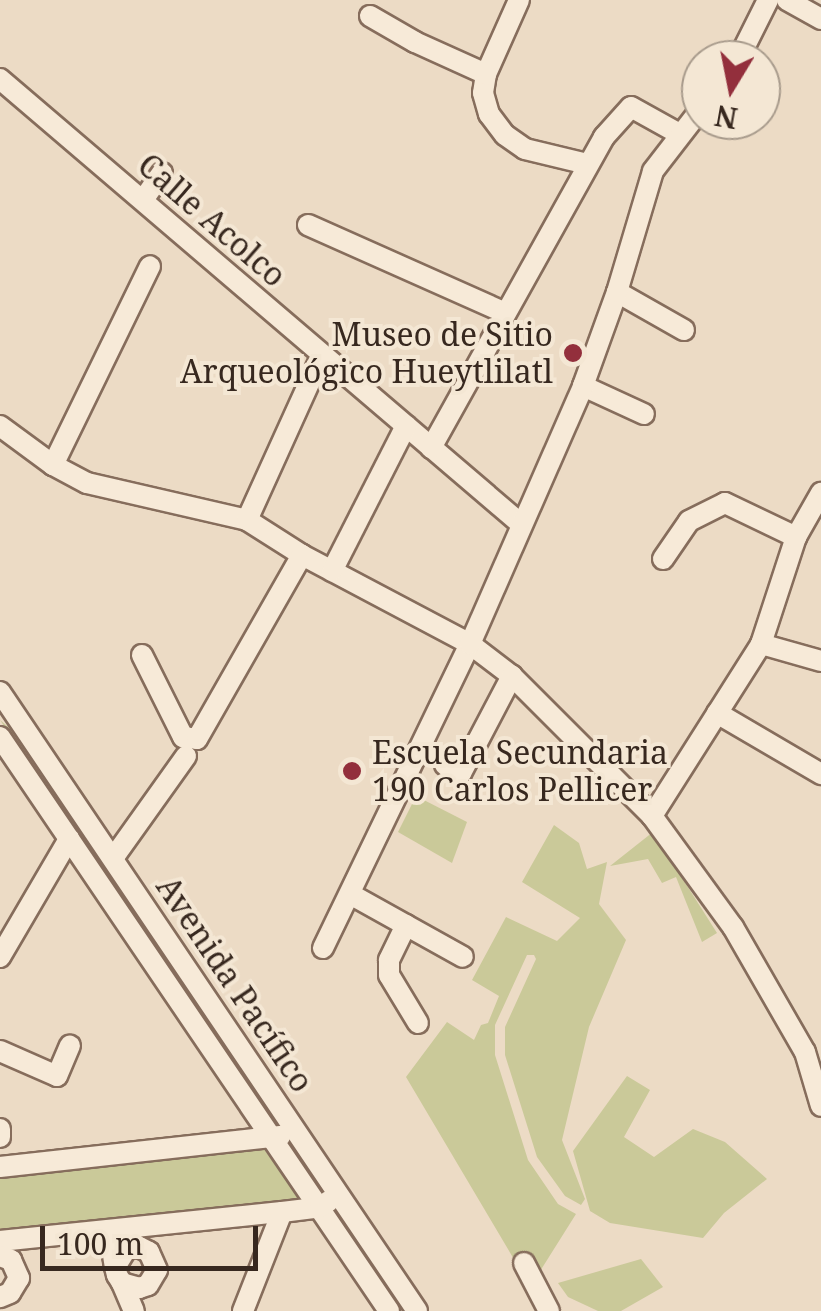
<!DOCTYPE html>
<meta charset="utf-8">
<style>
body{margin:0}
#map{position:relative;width:821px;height:1311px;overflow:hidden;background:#ecdbc5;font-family:"Noto Serif",serif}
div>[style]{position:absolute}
.green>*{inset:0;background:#cac999}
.roads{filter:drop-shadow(2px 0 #866d5c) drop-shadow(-2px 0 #866d5c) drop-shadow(0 2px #866d5c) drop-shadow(0 -2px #866d5c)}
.minor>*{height:20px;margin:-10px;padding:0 10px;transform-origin:10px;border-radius:10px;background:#f7ead8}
.dots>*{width:28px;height:28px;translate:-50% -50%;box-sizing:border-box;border:5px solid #f4e7d4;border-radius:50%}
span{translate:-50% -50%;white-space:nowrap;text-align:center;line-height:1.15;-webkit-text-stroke:8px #f4e7d4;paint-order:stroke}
.street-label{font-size:32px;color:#37281f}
.poi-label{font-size:32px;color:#37281f}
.right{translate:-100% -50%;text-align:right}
.left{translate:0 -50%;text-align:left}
.north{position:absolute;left:681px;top:40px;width:100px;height:100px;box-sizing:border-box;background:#f4e7d4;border:2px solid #a89b8c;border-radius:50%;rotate:190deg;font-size:28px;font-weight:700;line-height:40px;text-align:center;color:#37281f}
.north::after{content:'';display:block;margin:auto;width:35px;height:45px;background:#932f3c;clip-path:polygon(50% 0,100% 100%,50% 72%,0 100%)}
.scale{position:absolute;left:40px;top:1226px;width:218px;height:45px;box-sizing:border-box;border:5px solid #37281f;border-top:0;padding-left:12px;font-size:30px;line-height:35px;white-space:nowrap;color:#37281f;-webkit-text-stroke:8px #f4e7d4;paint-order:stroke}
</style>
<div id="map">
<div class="green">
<div style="clip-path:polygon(0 720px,20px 737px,273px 1112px,279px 1128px)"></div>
<div style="clip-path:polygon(416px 796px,467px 822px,452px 863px,398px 832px)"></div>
<div style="clip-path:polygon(554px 825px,579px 843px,587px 869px,607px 862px,599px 904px,626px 940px,589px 1027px,562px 1140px,585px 1199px,581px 1205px,565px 1196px,537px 1157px,505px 1055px,505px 1027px,536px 959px,534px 955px,527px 955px,495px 1025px,495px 1055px,528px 1160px,558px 1204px,576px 1214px,537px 1276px,534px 1293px,406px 1077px,447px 1022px,474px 1040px,481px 1025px,488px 1023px,499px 996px,472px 980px,506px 917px,557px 941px,580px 918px,522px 882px)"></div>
<div style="clip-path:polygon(653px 832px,717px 933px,702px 942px,676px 877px,662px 883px,648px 859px,610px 866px)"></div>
<div style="clip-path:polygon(627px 1076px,650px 1090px,624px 1137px,654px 1157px,693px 1129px,725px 1142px,767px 1179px,724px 1213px,703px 1238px,610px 1223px,590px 1211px,573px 1151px)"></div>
<div style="clip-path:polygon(261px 1145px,304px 1204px,0 1238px,0 1172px)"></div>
<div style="clip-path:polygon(641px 1259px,663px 1287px,621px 1311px,598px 1311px,568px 1297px,558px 1283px)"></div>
</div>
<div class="roads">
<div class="minor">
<div style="left:519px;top:0;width:81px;rotate:114deg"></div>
<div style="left:486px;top:74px;width:19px;rotate:99deg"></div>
<div style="left:483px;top:93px;width:22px;rotate:74deg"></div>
<div style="left:489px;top:114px;width:26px;rotate:53deg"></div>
<div style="left:505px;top:135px;width:24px;rotate:35deg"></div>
<div style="left:525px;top:149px;width:64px;rotate:13.6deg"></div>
<div style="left:787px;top:0;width:39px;rotate:29deg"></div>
<div style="left:370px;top:16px;width:52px;rotate:30deg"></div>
<div style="left:415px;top:42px;width:78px;rotate:24.3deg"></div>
<div style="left:738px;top:60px;width:67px;rotate:-63.4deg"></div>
<div style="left:0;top:79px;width:685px;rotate:40.5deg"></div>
<div style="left:143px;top:200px;width:33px;rotate:-55deg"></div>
<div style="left:308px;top:225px;width:214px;rotate:24deg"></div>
<div style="left:617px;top:292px;width:77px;rotate:29.6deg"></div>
<div style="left:583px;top:386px;width:67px;rotate:24.7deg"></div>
<div style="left:0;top:426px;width:66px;rotate:36.3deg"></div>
<div style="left:53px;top:465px;width:38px;rotate:28deg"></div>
<div style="left:87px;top:483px;width:164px;rotate:13deg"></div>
<div style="left:247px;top:520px;width:65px;rotate:32.5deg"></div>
<div style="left:302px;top:555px;width:190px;rotate:27.9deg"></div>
<div style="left:470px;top:644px;width:53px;rotate:37.3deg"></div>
<div style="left:512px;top:676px;width:198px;rotate:45deg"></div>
<div style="left:652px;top:816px;width:137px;rotate:53.9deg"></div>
<div style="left:733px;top:927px;width:144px;rotate:60.1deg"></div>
<div style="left:805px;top:1052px;width:56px;rotate:73.5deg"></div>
<div style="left:431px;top:448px;width:356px;rotate:-60.9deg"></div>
<div style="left:604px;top:137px;width:40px;rotate:-48deg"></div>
<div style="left:631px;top:107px;width:54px;rotate:29deg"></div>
<div style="left:53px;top:465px;width:221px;rotate:-64deg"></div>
<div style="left:247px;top:520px;width:181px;rotate:-65.6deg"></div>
<div style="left:663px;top:559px;width:46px;rotate:-55.6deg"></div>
<div style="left:689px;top:521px;width:40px;rotate:-26.6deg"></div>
<div style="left:725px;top:503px;width:79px;rotate:25.6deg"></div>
<div style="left:332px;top:571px;width:163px;rotate:-63deg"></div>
<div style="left:761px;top:644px;width:62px;rotate:15.8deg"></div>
<div style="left:142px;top:655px;width:92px;rotate:63.4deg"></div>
<div style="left:183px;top:737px;width:14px;rotate:8deg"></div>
<div style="left:197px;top:739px;width:212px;rotate:-60.3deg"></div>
<div style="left:0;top:692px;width:746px;rotate:56.03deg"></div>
<div style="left:717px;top:713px;width:121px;rotate:30.4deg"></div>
<div style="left:0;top:737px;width:693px;rotate:55.87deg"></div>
<div style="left:445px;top:765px;width:18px;rotate:27deg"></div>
<div style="left:461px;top:773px;width:110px;rotate:-62.3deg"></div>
<div style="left:652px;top:816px;width:204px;rotate:-57.6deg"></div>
<div style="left:761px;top:644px;width:113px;rotate:-71.9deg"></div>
<div style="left:796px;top:537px;width:51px;rotate:-60.4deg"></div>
<div style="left:114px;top:857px;width:124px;rotate:-54.5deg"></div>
<div style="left:350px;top:894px;width:129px;rotate:29.1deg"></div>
<div style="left:406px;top:925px;width:39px;rotate:116deg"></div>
<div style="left:389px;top:960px;width:15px;rotate:90deg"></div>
<div style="left:389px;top:975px;width:56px;rotate:58.9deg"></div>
<div style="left:323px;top:948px;width:338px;rotate:-64.2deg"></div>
<div style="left:470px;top:644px;width:282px;rotate:-66.3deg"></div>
<div style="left:583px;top:386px;width:100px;rotate:-70.1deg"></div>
<div style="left:617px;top:292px;width:126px;rotate:-73.4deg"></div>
<div style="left:653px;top:171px;width:78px;rotate:-52.3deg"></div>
<div style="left:0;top:957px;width:137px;rotate:-59.7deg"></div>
<div style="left:0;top:1051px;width:62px;rotate:23.7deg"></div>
<div style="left:57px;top:1076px;width:33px;rotate:-67deg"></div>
<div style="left:0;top:1129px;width:8px;rotate:90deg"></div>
<div style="left:0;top:1167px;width:282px;rotate:-6.3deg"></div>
<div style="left:109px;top:1230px;width:37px;rotate:81deg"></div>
<div style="left:115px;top:1267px;width:8px;rotate:76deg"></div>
<div style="left:117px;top:1275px;width:9px;rotate:58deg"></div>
<div style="left:122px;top:1283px;width:18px;rotate:16deg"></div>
<div style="left:139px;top:1288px;width:9px;rotate:-18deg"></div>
<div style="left:148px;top:1285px;width:17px;rotate:-59deg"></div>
<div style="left:157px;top:1270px;width:20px;rotate:-114deg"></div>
<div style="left:149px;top:1252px;width:11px;rotate:-153deg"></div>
<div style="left:139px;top:1247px;width:12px;rotate:175deg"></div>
<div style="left:127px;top:1248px;width:22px;rotate:122deg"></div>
<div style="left:0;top:1241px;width:283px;rotate:-5.9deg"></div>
<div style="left:282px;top:1212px;width:38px;rotate:-7deg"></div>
<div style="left:320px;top:1207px;width:11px;rotate:-34deg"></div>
<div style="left:0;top:1256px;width:12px;rotate:20deg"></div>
<div style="left:11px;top:1260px;width:20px;rotate:66deg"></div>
<div style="left:19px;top:1278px;width:17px;rotate:121deg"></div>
<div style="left:10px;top:1293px;width:11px;rotate:158deg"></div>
<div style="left:524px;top:1263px;width:54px;rotate:62.5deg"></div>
<div style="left:122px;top:1283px;width:30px;rotate:67deg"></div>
<div style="left:243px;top:1311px;width:106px;rotate:-68.5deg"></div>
</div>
</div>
<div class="dots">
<div style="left:573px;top:353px;background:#932f3c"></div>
<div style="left:352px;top:771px;background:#932f3c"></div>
</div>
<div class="street-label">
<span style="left:212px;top:220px;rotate:41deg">Calle Acolco</span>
<span style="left:235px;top:984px;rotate:56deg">Avenida Pacífico</span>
</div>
<div class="poi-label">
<span class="right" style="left:553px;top:353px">Museo de Sitio<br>Arqueológico Hueytlilatl</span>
<span class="left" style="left:372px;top:771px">Escuela Secundaria<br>190 Carlos Pellicer</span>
</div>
<div class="north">N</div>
<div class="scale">100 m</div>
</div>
